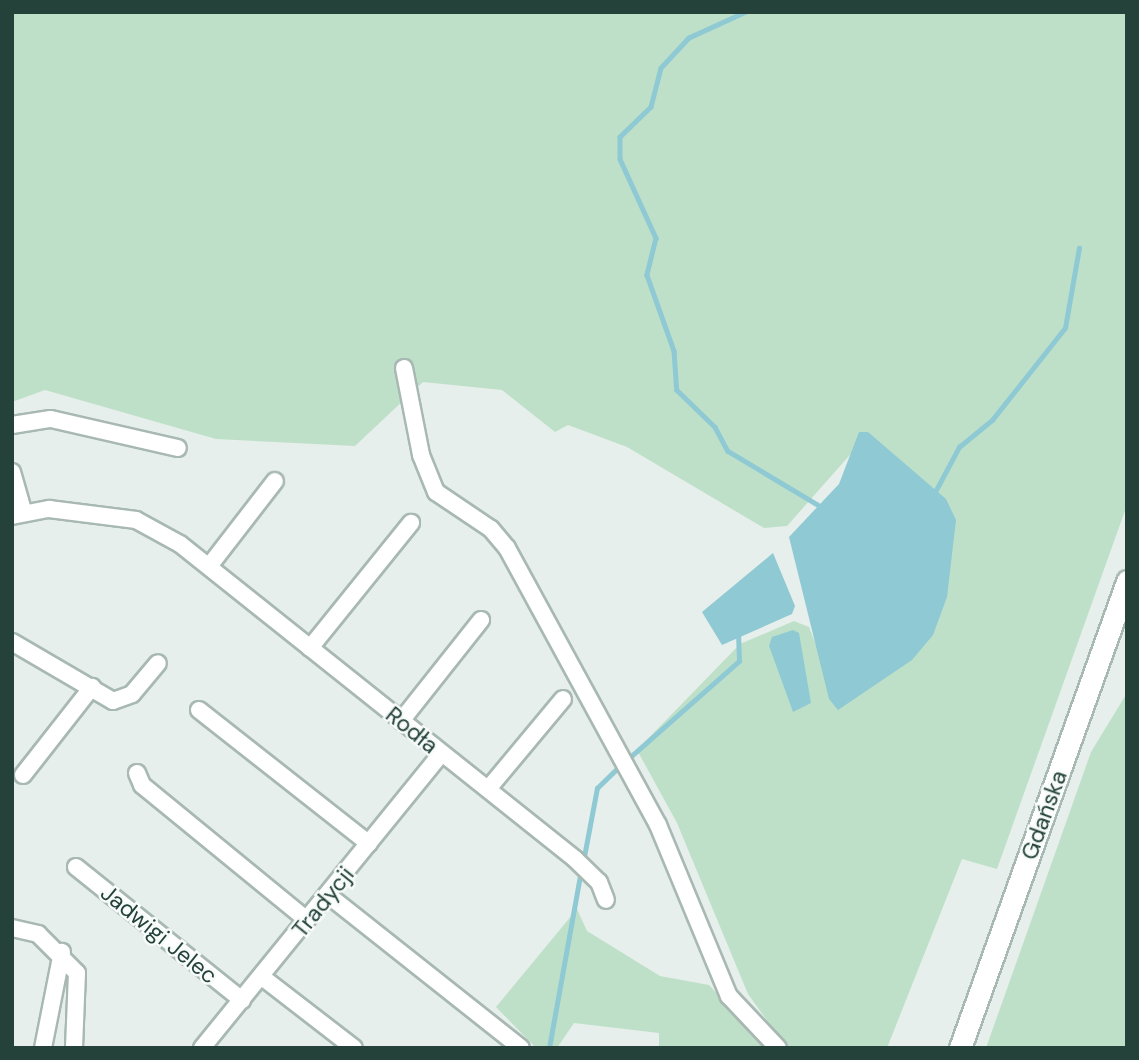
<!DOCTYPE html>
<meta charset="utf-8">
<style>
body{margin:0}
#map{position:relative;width:1139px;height:1060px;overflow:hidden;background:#e6efeb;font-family:"DM Sans",sans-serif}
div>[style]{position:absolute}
.green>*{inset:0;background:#bfe0c8}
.water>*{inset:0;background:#8ec9d4}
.stream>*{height:4.5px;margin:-2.25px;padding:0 2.25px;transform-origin:2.25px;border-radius:2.25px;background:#8ec9d4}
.roads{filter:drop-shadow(2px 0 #a8b8b2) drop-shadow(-2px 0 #a8b8b2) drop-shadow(0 2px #a8b8b2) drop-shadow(0 -2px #a8b8b2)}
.street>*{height:16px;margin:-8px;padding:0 8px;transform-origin:8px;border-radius:8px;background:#fff}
.secondary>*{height:21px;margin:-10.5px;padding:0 10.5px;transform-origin:10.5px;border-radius:10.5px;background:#fff}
span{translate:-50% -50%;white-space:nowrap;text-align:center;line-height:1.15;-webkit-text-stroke:5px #f7fbf9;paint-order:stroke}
.street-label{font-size:23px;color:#24423a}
.frame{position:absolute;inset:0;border:14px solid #24423a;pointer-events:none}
</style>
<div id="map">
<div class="green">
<div style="clip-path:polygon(12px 12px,1127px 12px,1127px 505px,997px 869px,962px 859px,887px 1048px,787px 1048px,748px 994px,677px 823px,637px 750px,740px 644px,794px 621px,809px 627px,838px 701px,856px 448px,787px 526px,764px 528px,627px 447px,568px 425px,555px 432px,502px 390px,423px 382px,355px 446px,216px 439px,45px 390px,12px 402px)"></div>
<div style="clip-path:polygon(1127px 693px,1127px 1048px,986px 1048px,1091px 752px)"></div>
<div style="clip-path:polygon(577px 909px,587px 931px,660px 976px,709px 985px,767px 1048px,659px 1048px,659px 1033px,574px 1023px,557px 1048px,536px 1048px,496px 1007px)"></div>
</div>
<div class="water">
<div style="clip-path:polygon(859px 432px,868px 432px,946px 499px,956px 520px,947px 597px,933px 635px,912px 660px,838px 710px,829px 699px,789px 537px,839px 484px)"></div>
<div style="clip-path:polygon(773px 553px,795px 606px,792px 614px,722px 645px,702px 612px)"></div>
<div style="clip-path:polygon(793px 630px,799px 633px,811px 703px,793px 712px,769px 646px,772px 637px)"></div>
</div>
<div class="stream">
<div style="left:746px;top:12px;width:63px;rotate:155.5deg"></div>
<div style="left:689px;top:38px;width:41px;rotate:133deg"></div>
<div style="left:661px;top:68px;width:40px;rotate:104.4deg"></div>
<div style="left:651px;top:107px;width:43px;rotate:135.9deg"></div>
<div style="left:620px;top:137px;width:22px;rotate:90deg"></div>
<div style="left:620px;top:159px;width:87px;rotate:65.5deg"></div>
<div style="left:656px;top:238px;width:38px;rotate:104deg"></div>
<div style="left:647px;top:275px;width:81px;rotate:70.4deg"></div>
<div style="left:674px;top:351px;width:39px;rotate:86deg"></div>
<div style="left:677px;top:390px;width:53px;rotate:44.2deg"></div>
<div style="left:715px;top:427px;width:27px;rotate:62deg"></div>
<div style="left:728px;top:451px;width:107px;rotate:30.9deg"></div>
<div style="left:935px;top:492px;width:51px;rotate:-61.9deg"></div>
<div style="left:959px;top:447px;width:43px;rotate:-39.3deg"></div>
<div style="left:992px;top:420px;width:117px;rotate:-51.6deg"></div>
<div style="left:1065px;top:328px;width:81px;rotate:-80.1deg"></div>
<div style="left:628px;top:759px;width:148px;rotate:-41.4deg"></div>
<div style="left:739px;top:661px;width:25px;rotate:-92deg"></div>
<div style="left:583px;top:862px;width:75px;rotate:-79.3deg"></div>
<div style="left:597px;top:788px;width:33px;rotate:-44deg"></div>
<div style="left:549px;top:1048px;width:180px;rotate:-79.8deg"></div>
</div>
<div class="roads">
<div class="street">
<div style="left:404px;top:368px;width:89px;rotate:78.9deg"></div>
<div style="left:421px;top:455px;width:40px;rotate:68deg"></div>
<div style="left:436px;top:492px;width:66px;rotate:33.9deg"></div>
<div style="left:491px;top:529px;width:25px;rotate:50deg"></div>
<div style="left:507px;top:548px;width:315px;rotate:61.4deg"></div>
<div style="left:658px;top:825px;width:185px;rotate:67.5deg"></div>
<div style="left:729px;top:996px;width:71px;rotate:46.7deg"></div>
<div style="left:12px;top:425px;width:39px;rotate:-9deg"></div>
<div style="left:51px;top:419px;width:130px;rotate:12.9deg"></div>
<div style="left:12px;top:472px;width:40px;rotate:74deg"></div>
<div style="left:12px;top:516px;width:38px;rotate:-11deg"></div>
<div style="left:49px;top:509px;width:88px;rotate:7.2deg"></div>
<div style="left:136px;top:520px;width:50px;rotate:28.6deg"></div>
<div style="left:180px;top:544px;width:505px;rotate:38.57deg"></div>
<div style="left:575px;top:859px;width:33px;rotate:44deg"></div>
<div style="left:599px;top:882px;width:19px;rotate:69deg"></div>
<div style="left:210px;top:565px;width:106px;rotate:-52.3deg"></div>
<div style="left:12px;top:642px;width:117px;rotate:30.3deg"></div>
<div style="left:113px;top:701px;width:20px;rotate:-20deg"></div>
<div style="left:132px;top:694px;width:40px;rotate:-50deg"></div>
<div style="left:310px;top:648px;width:161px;rotate:-51.1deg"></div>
<div style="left:199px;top:710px;width:216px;rotate:38.2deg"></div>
<div style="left:401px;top:721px;width:129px;rotate:-51.6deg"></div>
<div style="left:137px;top:773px;width:13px;rotate:67deg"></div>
<div style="left:142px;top:785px;width:213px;rotate:39.3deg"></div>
<div style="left:23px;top:775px;width:112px;rotate:-51.9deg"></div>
<div style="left:488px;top:789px;width:117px;rotate:-50.2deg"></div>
<div style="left:76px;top:867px;width:213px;rotate:38.7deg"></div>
<div style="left:328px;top:895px;width:246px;rotate:38.4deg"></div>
<div style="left:12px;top:928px;width:27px;rotate:13deg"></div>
<div style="left:38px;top:934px;width:55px;rotate:45deg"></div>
<div style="left:77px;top:973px;width:75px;rotate:92.3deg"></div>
<div style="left:262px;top:977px;width:116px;rotate:37.7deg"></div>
<div style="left:43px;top:1048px;width:98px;rotate:-78.8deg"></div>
<div style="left:202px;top:1048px;width:379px;rotate:-50.9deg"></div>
</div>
<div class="secondary">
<div style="left:960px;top:1048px;width:496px;rotate:-70.3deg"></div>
</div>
</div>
<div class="street-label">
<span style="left:412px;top:730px;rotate:39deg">Rodła</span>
<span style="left:1044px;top:815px;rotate:-70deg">Gdańska</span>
<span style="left:323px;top:902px;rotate:-51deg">Tradycji</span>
<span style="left:159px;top:934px;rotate:39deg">Jadwigi Jelec</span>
</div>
<div class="frame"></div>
</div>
